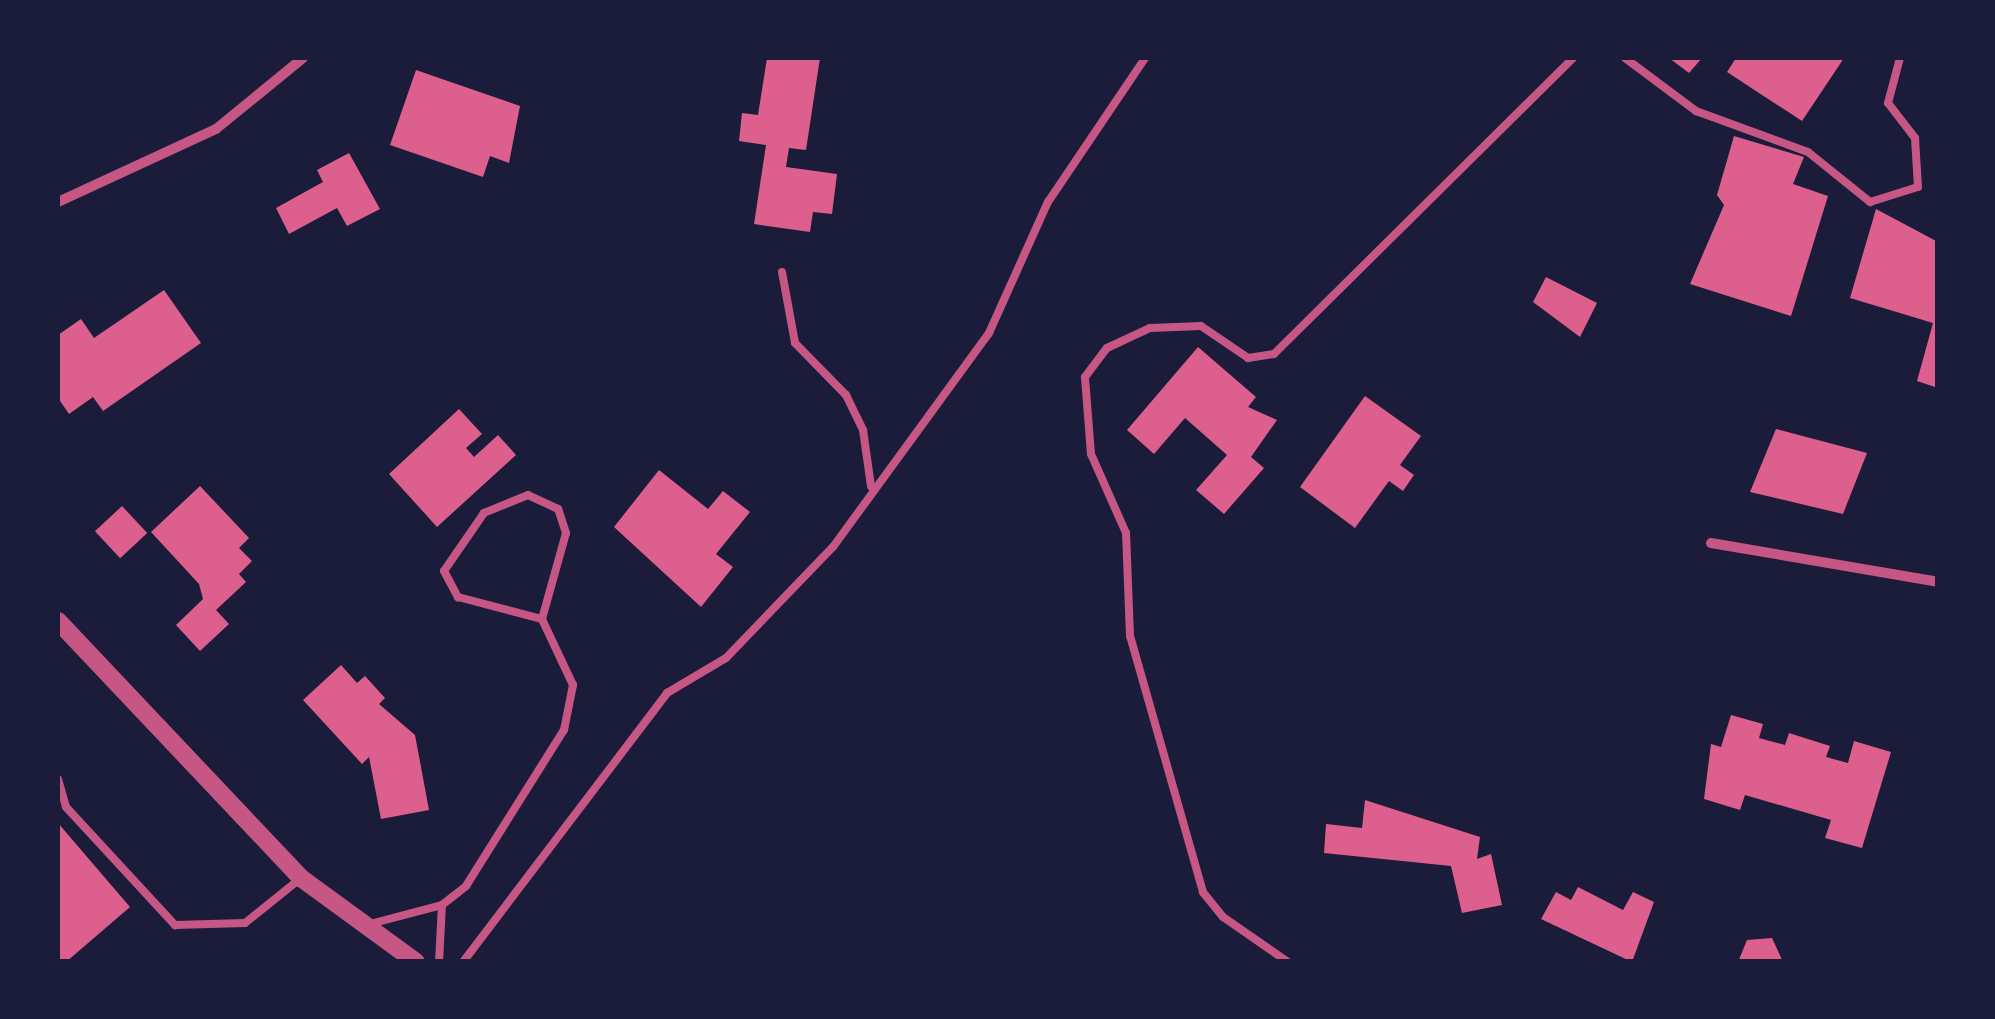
<!DOCTYPE html>
<style>
body{margin:0}
#map{position:relative;width:1995px;height:1019px;overflow:hidden;background:#1b1b3a;font-family:Arial,sans-serif}
div>[style]{position:absolute}
.building>*{inset:0;background:#dd5f8e;transform-origin:0 0}
.service>*{height:8px;margin:-4px;padding:0 4px;transform-origin:4px;border-radius:4px;background:#c65784}
.minor>*{height:10px;margin:-5px;padding:0 5px;transform-origin:5px;border-radius:5px;background:#c65784}
.tertiary>*{height:18px;margin:-9px;padding:0 9px;transform-origin:9px;border-radius:9px;background:#c65784}
span{translate:-50% -50%;white-space:nowrap;text-align:center;line-height:1.15;-webkit-text-stroke:8px #1b1b3a;paint-order:stroke}
.frame{position:absolute;inset:0;border:60px solid #1b1b3a;pointer-events:none}
</style>
<div id="map">
<div class="building">
<div style="clip-path:polygon(767px 58px,820px 58px,806px 150px,789px 148px,786px 167px,837px 174px,832px 214px,813px 212px,810px 232px,754px 224px,766px 145px,739px 141px,742px 113px,758px 115px)"></div>
<div style="clip-path:polygon(1669px 58px,1702px 58px,1689px 73px)"></div>
<div style="clip-path:polygon(1736px 58px,1844px 58px,1802px 121px,1727px 72px)"></div>
<div style="clip-path:polygon(416px 70px,520px 106px,509px 163px,490px 156px,483px 177px,390px 145px)"></div>
<div style="clip-path:polygon(1734px 136px,1804px 157px,1793px 184px,1828px 196px,1791px 316px,1690px 284px,1724px 205px,1717px 195px)"></div>
<div style="clip-path:polygon(349px 153px,380px 209px,347px 226px,337px 208px,289px 234px,276px 208px,323px 182px,317px 170px)"></div>
<div style="clip-path:polygon(1876px 209px,1938px 242px,1938px 388px,1917px 381px,1933px 323px,1850px 298px)"></div>
<div style="clip-path:polygon(1546px 277px,1597px 303px,1580px 337px,1533px 302px)"></div>
<div style="clip-path:polygon(164px 290px,201px 343px,103px 411px,93px 397px,69px 414px,58px 398px,58px 335px,81px 319px,94px 338px)"></div>
<div style="clip-path:polygon(1198px 347px,1256px 397px,1248px 407px,1277px 420px,1251px 457px,1264px 468px,1224px 514px,1196px 490px,1227px 455px,1185px 418px,1154px 454px,1127px 430px)"></div>
<div style="clip-path:polygon(1365px 396px,1421px 436px,1400px 465px,1414px 475px,1403px 491px,1389px 481px,1355px 528px,1300px 487px)"></div>
<div style="clip-path:polygon(459px 409px,482px 434px,466px 448px,474px 457px,498px 435px,516px 455px,437px 527px,389px 474px)"></div>
<div style="clip-path:polygon(1776px 429px,1867px 453px,1843px 514px,1750px 492px)"></div>
<div style="clip-path:polygon(659px 470px,708px 509px,723px 491px,750px 512px,716px 554px,733px 567px,701px 607px,614px 527px)"></div>
<div style="clip-path:polygon(200px 486px,249px 538px,239px 548px,252px 561px,239px 574px,246px 582px,216px 610px,229px 624px,200px 651px,176px 625px,203px 599px,199px 584px,151px 532px)"></div>
<div style="left:122px;top:506px;width:37px;height:37px;rotate:47deg"></div>
<div style="clip-path:polygon(341px 665px,357px 683px,365px 676px,385px 698px,379px 704px,415px 735px,429px 810px,381px 819px,369px 757px,362px 764px,303px 700px)"></div>
<div style="clip-path:polygon(1731px 715px,1763px 724px,1759px 738px,1785px 745px,1789px 733px,1830px 746px,1826px 757px,1848px 763px,1854px 741px,1891px 752px,1862px 848px,1825px 838px,1831px 820px,1745px 795px,1740px 810px,1704px 799px,1711px 744px,1721px 747px)"></div>
<div style="clip-path:polygon(1365px 800px,1480px 837px,1477px 859px,1491px 854px,1502px 905px,1462px 913px,1451px 866px,1324px 853px,1326px 824px,1362px 828px)"></div>
<div style="clip-path:polygon(58px 823px,130px 907px,66px 962px,58px 962px)"></div>
<div style="clip-path:polygon(1578px 887px,1623px 910px,1633px 892px,1654px 902px,1632px 962px,1541px 919px,1556px 892px,1571px 900px)"></div>
<div style="clip-path:polygon(1772px 938px,1783px 962px,1738px 962px,1747px 940px)"></div>
</div>
<div class="service">
<div style="left:1625px;top:58px;width:89px;rotate:36.7deg"></div>
<div style="left:1696px;top:111px;width:119px;rotate:20.1deg"></div>
<div style="left:1808px;top:152px;width:80px;rotate:38.9deg"></div>
<div style="left:1870px;top:202px;width:50px;rotate:-17.4deg"></div>
<div style="left:1918px;top:187px;width:49px;rotate:-93.5deg"></div>
<div style="left:1915px;top:138px;width:44px;rotate:-127.6deg"></div>
<div style="left:1888px;top:103px;width:47px;rotate:-75.1deg"></div>
<div style="left:782px;top:272px;width:72px;rotate:79.6deg"></div>
<div style="left:795px;top:343px;width:73px;rotate:45.6deg"></div>
<div style="left:846px;top:395px;width:39px;rotate:64deg"></div>
<div style="left:863px;top:430px;width:57px;rotate:81.9deg"></div>
<div style="left:58px;top:779px;width:29px;rotate:74deg"></div>
<div style="left:66px;top:807px;width:161px;rotate:47.3deg"></div>
<div style="left:175px;top:925px;width:70px;rotate:-1.6deg"></div>
<div style="left:245px;top:923px;width:72px;rotate:-38.8deg"></div>
<div style="left:370px;top:924px;width:74px;rotate:-14.8deg"></div>
<div style="left:442px;top:905px;width:31px;rotate:-38deg"></div>
<div style="left:466px;top:886px;width:184px;rotate:-57.9deg"></div>
<div style="left:564px;top:730px;width:46px;rotate:-78.7deg"></div>
<div style="left:573px;top:685px;width:73px;rotate:-115.2deg"></div>
<div style="left:542px;top:619px;width:89px;rotate:-74.4deg"></div>
<div style="left:566px;top:533px;width:25px;rotate:-108deg"></div>
<div style="left:558px;top:509px;width:33px;rotate:-155deg"></div>
<div style="left:528px;top:495px;width:48px;rotate:157.8deg"></div>
<div style="left:484px;top:513px;width:70px;rotate:124.6deg"></div>
<div style="left:444px;top:571px;width:30px;rotate:62deg"></div>
<div style="left:458px;top:597px;width:87px;rotate:14.7deg"></div>
<div style="left:439px;top:962px;width:57px;rotate:-87deg"></div>
<div style="left:463px;top:962px;width:338px;rotate:-52.8deg"></div>
<div style="left:667px;top:693px;width:69px;rotate:-30.7deg"></div>
<div style="left:726px;top:658px;width:154px;rotate:-46.1deg"></div>
<div style="left:833px;top:547px;width:265px;rotate:-53.9deg"></div>
<div style="left:989px;top:333px;width:144px;rotate:-65.8deg"></div>
<div style="left:1048px;top:202px;width:174px;rotate:-56deg"></div>
<div style="left:1288px;top:962px;width:79px;rotate:-145.3deg"></div>
<div style="left:1223px;top:917px;width:32px;rotate:-129deg"></div>
<div style="left:1203px;top:892px;width:266px;rotate:-105.9deg"></div>
<div style="left:1130px;top:636px;width:103px;rotate:-92.2deg"></div>
<div style="left:1126px;top:533px;width:86px;rotate:-113.9deg"></div>
<div style="left:1091px;top:454px;width:77px;rotate:-94.5deg"></div>
<div style="left:1085px;top:377px;width:36px;rotate:-53deg"></div>
<div style="left:1107px;top:348px;width:47px;rotate:-24.9deg"></div>
<div style="left:1150px;top:328px;width:51px;rotate:-2.2deg"></div>
<div style="left:1201px;top:326px;width:57px;rotate:34.2deg"></div>
<div style="left:1248px;top:358px;width:26px;rotate:-9deg"></div>
<div style="left:1274px;top:354px;width:421px;rotate:-44.7deg"></div>
</div>
<div class="minor">
<div style="left:58px;top:202px;width:174px;rotate:-24.8deg"></div>
<div style="left:216px;top:129px;width:112px;rotate:-39.2deg"></div>
<div style="left:1711px;top:543px;width:230px;rotate:9.7deg"></div>
</div>
<div class="tertiary">
<div style="left:58px;top:621px;width:354px;rotate:46.6deg"></div>
<div style="left:301px;top:878px;width:142px;rotate:36.1deg"></div>
</div>
<div class="frame"></div>
</div>
